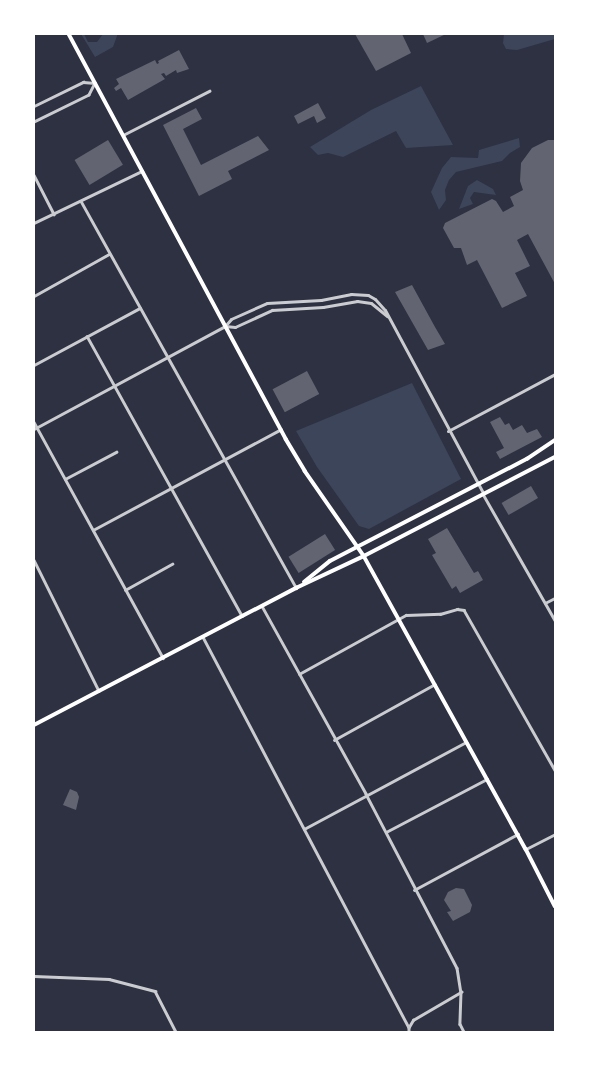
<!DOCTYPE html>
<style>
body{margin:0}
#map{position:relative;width:589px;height:1066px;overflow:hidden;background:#2d3142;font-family:Poppins,sans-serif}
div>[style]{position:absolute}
.green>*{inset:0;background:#3c4559}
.building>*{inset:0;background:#626471;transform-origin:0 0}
.minor>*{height:2.5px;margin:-1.25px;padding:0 1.25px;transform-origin:1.25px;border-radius:1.25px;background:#caccd0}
.tertiary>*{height:3px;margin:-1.5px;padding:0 1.5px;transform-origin:1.5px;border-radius:1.5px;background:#caccd0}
.secondary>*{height:3.5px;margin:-1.75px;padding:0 1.75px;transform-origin:1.75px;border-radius:1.75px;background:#fff}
span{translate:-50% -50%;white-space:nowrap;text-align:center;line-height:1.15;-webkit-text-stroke:4px #fff;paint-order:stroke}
.frame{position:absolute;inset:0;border:35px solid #fff;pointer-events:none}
</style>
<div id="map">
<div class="green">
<div style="clip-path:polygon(81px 34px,84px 34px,88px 42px,97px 42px,103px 34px,117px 34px,117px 36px,113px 47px,95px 57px)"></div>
<div style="clip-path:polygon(555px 34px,555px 39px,517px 50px,506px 49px,503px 43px,504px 34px)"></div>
<div style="clip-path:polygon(421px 86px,453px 145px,406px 148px,396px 131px,343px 157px,328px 153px,318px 155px,310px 147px,371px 110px)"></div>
<div style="clip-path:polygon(519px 138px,520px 147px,510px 153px,502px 161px,456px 172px,449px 180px,445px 190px,446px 200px,439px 210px,431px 192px,442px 168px,451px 157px,478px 158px,479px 150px)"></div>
<div style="clip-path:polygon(477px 180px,493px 189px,496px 195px,474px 192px,470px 198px,473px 204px,459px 209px,468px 186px)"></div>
<div style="clip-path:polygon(412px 383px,461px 479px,369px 529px,359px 526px,317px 467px,296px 431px)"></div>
</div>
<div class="building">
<div style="clip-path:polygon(355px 34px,402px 34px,411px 53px,376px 71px)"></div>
<div style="clip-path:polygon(423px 34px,446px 34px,427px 43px)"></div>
<div style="clip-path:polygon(179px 50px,189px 69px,177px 73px,176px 70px,166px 76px,164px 73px,161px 74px,165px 79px,128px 100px,121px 88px,116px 91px,114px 88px,119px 84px,116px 79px,155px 60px,157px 64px,159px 63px,158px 61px)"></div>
<div style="clip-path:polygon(318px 103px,326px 118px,317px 123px,314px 116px,298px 124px,294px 116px)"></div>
<div style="clip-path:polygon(196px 108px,202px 119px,183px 129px,201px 165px,258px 136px,269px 150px,228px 171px,232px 179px,199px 196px,163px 125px)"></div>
<div style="left:108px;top:140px;width:29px;height:39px;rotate:59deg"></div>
<div style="clip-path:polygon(548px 140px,555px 140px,555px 284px,528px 234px,517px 240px,530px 266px,515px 273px,527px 296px,502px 308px,477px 260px,467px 265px,461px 248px,454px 248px,443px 228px,445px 223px,492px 199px,496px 201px,503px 212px,514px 206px,510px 197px,523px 190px,520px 181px,521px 163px,532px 148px)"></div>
<div style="clip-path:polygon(412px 285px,435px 327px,445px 344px,428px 350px,395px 292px)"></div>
<div style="left:307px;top:371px;width:26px;height:39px;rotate:62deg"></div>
<div style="clip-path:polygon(500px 417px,505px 425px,509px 423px,513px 430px,522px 425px,527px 433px,537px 429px,542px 437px,500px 459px,496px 452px,504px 448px,490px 422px)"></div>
<div style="left:531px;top:486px;width:14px;height:34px;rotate:60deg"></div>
<div style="clip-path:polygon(447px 528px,474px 573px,478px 571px,483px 580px,460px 593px,456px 586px,452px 589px,432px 555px,436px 553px,428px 539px)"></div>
<div style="left:325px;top:534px;width:19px;height:43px;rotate:58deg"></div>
<div style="clip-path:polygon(70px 789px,77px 792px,79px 797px,76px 810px,63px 805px)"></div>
<div style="clip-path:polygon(456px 888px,464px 889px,472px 905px,470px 912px,453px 921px,447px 912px,451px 911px,444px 900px,448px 892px)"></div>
</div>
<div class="minor">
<div style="left:34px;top:106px;width:55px;rotate:-26.1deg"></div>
<div style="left:83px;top:82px;width:12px;rotate:5deg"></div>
<div style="left:95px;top:83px;width:13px;rotate:117deg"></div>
<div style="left:89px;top:95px;width:61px;rotate:153.9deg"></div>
<div style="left:123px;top:135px;width:97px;rotate:-27.1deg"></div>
<div style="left:34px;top:175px;width:44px;rotate:62.9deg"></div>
<div style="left:81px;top:201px;width:443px;rotate:60.9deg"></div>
<div style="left:34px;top:223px;width:120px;rotate:-25.7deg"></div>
<div style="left:34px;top:296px;width:86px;rotate:-29.2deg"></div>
<div style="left:87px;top:336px;width:320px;rotate:61deg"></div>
<div style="left:34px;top:365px;width:120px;rotate:-28.3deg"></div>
<div style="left:34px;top:422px;width:269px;rotate:61.3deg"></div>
<div style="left:34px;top:429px;width:217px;rotate:-28.3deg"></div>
<div style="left:65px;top:479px;width:58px;rotate:-27.9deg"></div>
<div style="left:483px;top:494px;width:145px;rotate:60.3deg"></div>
<div style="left:93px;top:530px;width:213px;rotate:-28.2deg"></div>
<div style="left:34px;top:560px;width:146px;rotate:63.6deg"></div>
<div style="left:125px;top:590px;width:54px;rotate:-29deg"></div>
<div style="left:545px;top:603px;width:11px;rotate:-27deg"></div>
<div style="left:262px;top:606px;width:215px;rotate:61deg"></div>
<div style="left:366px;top:794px;width:196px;rotate:62.4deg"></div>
<div style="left:457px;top:968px;width:24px;rotate:81deg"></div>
<div style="left:461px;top:992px;width:32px;rotate:92deg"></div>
<div style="left:460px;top:1024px;width:9px;rotate:63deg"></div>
<div style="left:203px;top:637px;width:441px;rotate:62.2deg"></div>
<div style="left:409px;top:1027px;width:5px;rotate:90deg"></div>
<div style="left:299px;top:674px;width:122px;rotate:-28.9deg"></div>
<div style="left:406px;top:615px;width:34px;rotate:-2deg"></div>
<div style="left:440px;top:614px;width:18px;rotate:-16deg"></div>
<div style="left:457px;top:609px;width:7px;rotate:8deg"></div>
<div style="left:464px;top:610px;width:184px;rotate:60.4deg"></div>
<div style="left:334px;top:740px;width:115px;rotate:-29deg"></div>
<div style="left:304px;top:829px;width:184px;rotate:-28.2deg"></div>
<div style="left:386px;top:832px;width:114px;rotate:-27.7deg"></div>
<div style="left:526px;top:849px;width:33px;rotate:-27deg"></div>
<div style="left:414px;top:890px;width:118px;rotate:-28.3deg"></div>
<div style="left:34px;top:976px;width:75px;rotate:2.3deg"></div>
<div style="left:109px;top:979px;width:48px;rotate:14.6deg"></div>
<div style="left:155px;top:991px;width:46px;rotate:62.9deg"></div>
<div style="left:409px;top:1027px;width:8px;rotate:-60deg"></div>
<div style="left:413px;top:1020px;width:56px;rotate:-30.3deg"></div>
</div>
<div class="tertiary">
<div style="left:225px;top:326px;width:9px;rotate:-49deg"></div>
<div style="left:231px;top:319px;width:39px;rotate:-24deg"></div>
<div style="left:267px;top:303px;width:54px;rotate:-3.2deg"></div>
<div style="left:321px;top:300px;width:31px;rotate:-11deg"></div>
<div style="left:351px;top:294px;width:17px;rotate:3deg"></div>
<div style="left:368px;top:295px;width:8px;rotate:30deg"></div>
<div style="left:375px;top:299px;width:15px;rotate:48deg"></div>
<div style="left:385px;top:310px;width:208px;rotate:61.8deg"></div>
<div style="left:225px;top:326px;width:10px;rotate:6deg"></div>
<div style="left:235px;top:327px;width:41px;rotate:-24.7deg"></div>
<div style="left:272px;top:310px;width:51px;rotate:-3.4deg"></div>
<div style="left:323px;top:307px;width:35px;rotate:-10deg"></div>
<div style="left:357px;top:301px;width:14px;rotate:8deg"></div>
<div style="left:371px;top:303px;width:21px;rotate:39deg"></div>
<div style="left:448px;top:431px;width:121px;rotate:-28deg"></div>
</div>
<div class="secondary">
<div style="left:69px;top:34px;width:459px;rotate:61.8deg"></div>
<div style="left:286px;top:439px;width:37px;rotate:59deg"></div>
<div style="left:305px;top:471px;width:103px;rotate:55.2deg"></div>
<div style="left:364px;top:556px;width:335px;rotate:61.1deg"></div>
<div style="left:526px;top:849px;width:64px;rotate:63deg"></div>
<div style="left:304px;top:582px;width:33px;rotate:-39deg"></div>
<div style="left:330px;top:561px;width:222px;rotate:-27.4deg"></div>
<div style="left:527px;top:459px;width:34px;rotate:-34deg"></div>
<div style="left:34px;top:725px;width:296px;rotate:-27.6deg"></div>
<div style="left:296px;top:588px;width:75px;rotate:-25.2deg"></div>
<div style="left:364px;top:556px;width:215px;rotate:-27.4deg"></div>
</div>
<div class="frame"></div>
</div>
